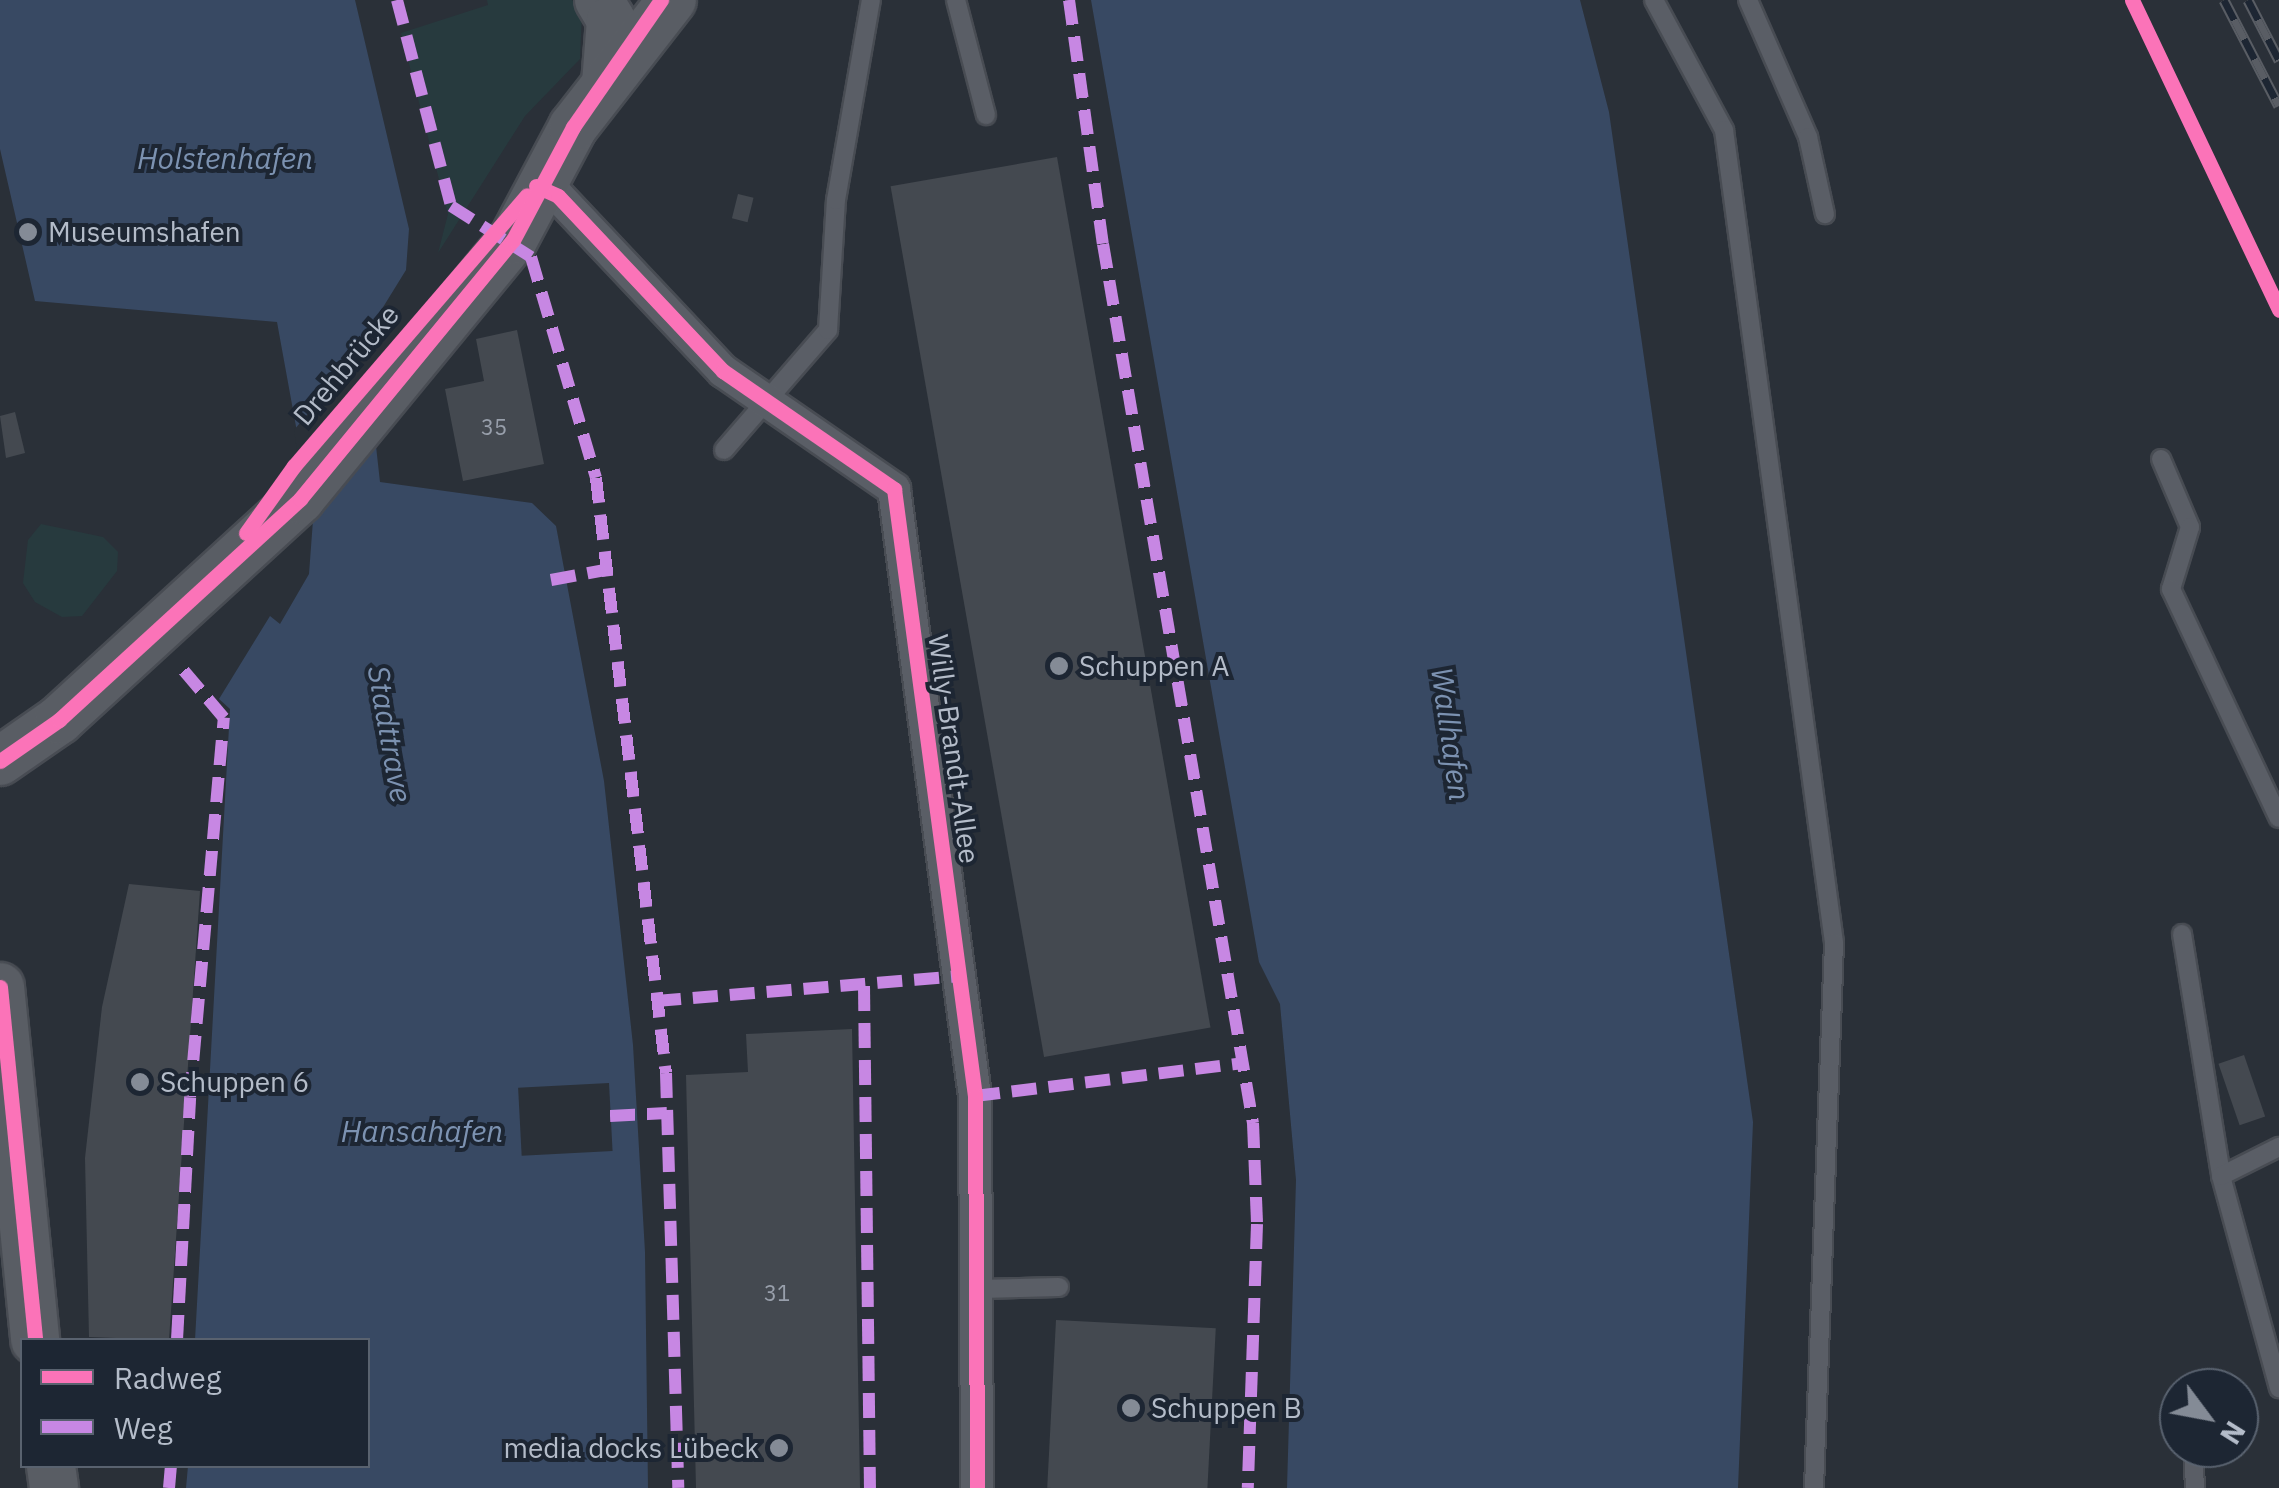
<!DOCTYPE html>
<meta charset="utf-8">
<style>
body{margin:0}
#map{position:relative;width:2279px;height:1488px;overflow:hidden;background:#2a3038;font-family:"IBM Plex Sans",sans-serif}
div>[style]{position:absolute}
.green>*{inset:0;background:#273a3e}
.water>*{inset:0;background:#384963}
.pier>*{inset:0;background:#2a3038;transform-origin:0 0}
.building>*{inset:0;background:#444950;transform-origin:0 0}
.roads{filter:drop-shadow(2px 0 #484c53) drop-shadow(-2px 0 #484c53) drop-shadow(0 2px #484c53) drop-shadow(0 -2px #484c53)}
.lane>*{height:18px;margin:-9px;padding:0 9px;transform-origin:9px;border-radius:9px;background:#5a5e66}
.street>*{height:32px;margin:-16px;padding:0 16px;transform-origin:16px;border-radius:16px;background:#5a5e66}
.secondary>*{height:48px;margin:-24px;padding:0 24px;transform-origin:24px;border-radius:24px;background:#595d64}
.rail>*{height:11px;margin-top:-5.5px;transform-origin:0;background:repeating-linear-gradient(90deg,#1d2633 0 22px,#595d64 0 44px);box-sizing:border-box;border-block:2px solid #595d64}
.quiet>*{height:12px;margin-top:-6px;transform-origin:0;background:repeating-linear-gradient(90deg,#c787e3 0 25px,transparent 0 37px)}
.cycleway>*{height:15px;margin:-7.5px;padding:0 7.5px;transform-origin:7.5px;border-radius:7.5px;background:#fb73b8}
.dots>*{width:28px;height:28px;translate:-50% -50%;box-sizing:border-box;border:5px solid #1d2633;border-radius:50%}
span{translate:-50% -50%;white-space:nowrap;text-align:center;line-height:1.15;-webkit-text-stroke:8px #1d2633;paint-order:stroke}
.number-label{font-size:22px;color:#989fab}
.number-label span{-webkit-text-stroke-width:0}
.poi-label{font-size:28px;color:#b4bcc9}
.left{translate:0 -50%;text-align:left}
.right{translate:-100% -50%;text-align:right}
.street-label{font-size:28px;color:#b4bcc9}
.water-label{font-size:30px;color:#7c92b1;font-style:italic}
.legend{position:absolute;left:20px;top:1338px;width:350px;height:130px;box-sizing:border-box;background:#1d2633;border:2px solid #59626f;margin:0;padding:12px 18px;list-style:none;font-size:30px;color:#b4bcc9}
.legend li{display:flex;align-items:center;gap:20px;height:50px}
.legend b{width:50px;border:2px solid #59626f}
.north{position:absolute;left:2159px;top:1368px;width:100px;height:100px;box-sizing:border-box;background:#1d2633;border:2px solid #59626f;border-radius:50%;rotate:122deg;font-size:28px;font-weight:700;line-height:40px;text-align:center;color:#b4bcc9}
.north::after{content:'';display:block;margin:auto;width:35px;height:45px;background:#848b96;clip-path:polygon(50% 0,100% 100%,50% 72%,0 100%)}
</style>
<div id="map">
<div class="green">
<div style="clip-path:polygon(487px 0,572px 0,582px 13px,580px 59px,525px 116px,438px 253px,448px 214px,401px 33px,488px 5px)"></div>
<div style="clip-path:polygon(41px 524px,103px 537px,118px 552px,117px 571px,82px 616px,62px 617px,35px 602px,23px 583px,28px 540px)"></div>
</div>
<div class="water">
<div style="clip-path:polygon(0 0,355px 0,409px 229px,406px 270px,364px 338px,380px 482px,532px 503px,556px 526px,604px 781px,633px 1045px,645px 1252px,648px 1488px,186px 1488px,188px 1466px,368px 1466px,368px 1340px,195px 1340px,230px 709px,219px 699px,270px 616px,280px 624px,309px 574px,313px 520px,277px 322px,35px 301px,0 149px)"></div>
<div style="clip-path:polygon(1091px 0,1580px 0,1609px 112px,1753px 1122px,1738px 1488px,1287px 1488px,1296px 1180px,1280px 1004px,1259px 962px)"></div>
</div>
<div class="pier">
<div style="clip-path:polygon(369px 342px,382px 439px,308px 525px,294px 430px)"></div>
<div style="left:609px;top:1083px;width:68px;height:91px;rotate:87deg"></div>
</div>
<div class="building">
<div style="left:1057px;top:157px;width:884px;height:169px;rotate:80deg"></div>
<div style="left:738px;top:194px;width:16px;height:25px;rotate:14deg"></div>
<div style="clip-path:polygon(517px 330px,544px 464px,463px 481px,445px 389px,484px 381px,476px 339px)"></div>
<div style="clip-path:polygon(15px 412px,25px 453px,6px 458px,0 416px)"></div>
<div style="clip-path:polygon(129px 884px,200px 891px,169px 1340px,89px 1337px,85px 1158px,102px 1007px)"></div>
<div style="clip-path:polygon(852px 1029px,860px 1488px,696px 1488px,686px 1075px,748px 1072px,746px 1034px)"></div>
<div style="left:2244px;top:1055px;width:65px;height:27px;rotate:71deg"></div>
<div style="left:1056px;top:1320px;width:160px;height:168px;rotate:3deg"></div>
</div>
<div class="roads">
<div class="lane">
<div style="left:956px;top:0;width:119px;rotate:75.4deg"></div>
<div style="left:1654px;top:0;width:148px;rotate:61.7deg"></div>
<div style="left:1724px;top:130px;width:820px;rotate:82.29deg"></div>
<div style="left:1834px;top:943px;width:545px;rotate:92.1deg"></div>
<div style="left:1748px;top:0;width:150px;rotate:66.3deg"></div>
<div style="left:1808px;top:137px;width:79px;rotate:77.6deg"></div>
<div style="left:724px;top:450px;width:159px;rotate:-49.1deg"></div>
<div style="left:828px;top:330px;width:130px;rotate:-86.5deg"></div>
<div style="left:836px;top:200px;width:203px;rotate:-80.1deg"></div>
<div style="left:2161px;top:459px;width:74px;rotate:66.9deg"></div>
<div style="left:2190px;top:527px;width:65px;rotate:107deg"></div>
<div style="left:2171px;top:589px;width:253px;rotate:64.8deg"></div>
<div style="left:2182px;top:934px;width:245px;rotate:80.8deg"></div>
<div style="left:2221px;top:1176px;width:220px;rotate:74.7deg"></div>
<div style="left:2221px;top:1176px;width:65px;rotate:-26.6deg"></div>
<div style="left:980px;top:1289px;width:79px;rotate:-1.5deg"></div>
<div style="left:2193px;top:1448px;width:40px;rotate:87.1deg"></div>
</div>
<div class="street">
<div style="left:536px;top:186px;width:24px;rotate:24deg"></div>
<div style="left:558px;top:196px;width:241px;rotate:46.7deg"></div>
<div style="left:723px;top:371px;width:208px;rotate:34.6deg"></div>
<div style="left:894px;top:489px;width:612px;rotate:82.4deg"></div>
<div style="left:975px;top:1096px;width:392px;rotate:89.7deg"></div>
</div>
<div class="secondary">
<div style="left:599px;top:0;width:23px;rotate:59deg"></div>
<div style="left:611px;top:20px;width:64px;rotate:94.5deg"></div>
<div style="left:0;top:761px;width:72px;rotate:-34.8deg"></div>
<div style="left:59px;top:720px;width:327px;rotate:-42.5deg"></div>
<div style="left:300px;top:499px;width:335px;rotate:-50.6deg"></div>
<div style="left:513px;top:240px;width:128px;rotate:-62deg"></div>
<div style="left:573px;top:127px;width:161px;rotate:-52.1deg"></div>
<div style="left:0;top:987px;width:355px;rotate:84.3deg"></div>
<div style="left:51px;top:1466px;width:22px;rotate:82deg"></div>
</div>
</div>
<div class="rail">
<div style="left:2224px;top:0;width:119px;rotate:62.6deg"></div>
<div style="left:2248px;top:0;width:68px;rotate:62.7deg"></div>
</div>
<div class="quiet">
<div style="left:397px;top:0;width:213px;rotate:75.3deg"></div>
<div style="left:451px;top:206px;width:95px;rotate:32.5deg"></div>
<div style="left:531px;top:257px;width:230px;rotate:73.6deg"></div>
<div style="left:596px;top:478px;width:599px;rotate:83.29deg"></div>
<div style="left:666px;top:1073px;width:415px;rotate:88.3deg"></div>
<div style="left:1069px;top:0;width:246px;rotate:82.1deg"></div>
<div style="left:1103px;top:244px;width:892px;rotate:80.32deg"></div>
<div style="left:1253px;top:1123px;width:101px;rotate:87.7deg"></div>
<div style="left:1257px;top:1224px;width:264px;rotate:92deg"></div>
<div style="left:551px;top:580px;width:55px;rotate:-10.5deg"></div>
<div style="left:864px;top:986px;width:502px;rotate:89.32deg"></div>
<div style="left:656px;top:1001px;width:306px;rotate:-4.7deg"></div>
<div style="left:975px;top:1096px;width:270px;rotate:-7deg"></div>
<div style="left:610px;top:1116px;width:57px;rotate:-3deg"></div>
<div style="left:177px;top:1340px;width:243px;rotate:-86.9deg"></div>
<div style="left:190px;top:1097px;width:381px;rotate:-84.9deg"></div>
<div style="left:224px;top:718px;width:70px;rotate:-130.3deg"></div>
<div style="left:169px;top:1488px;width:22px;rotate:-85deg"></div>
</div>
<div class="cycleway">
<div style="left:2132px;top:0;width:343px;rotate:64.6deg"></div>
<div style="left:536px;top:186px;width:24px;rotate:24deg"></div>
<div style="left:558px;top:196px;width:241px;rotate:46.7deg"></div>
<div style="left:723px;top:371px;width:208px;rotate:34.6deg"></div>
<div style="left:894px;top:489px;width:612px;rotate:82.4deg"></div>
<div style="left:975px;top:1096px;width:392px;rotate:89.7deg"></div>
<div style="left:246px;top:533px;width:82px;rotate:-54.4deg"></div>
<div style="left:294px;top:466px;width:357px;rotate:-49.3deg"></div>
<div style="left:0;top:761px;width:72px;rotate:-34.8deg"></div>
<div style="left:59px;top:720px;width:327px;rotate:-42.5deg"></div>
<div style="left:300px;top:499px;width:335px;rotate:-50.6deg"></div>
<div style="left:513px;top:240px;width:128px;rotate:-62deg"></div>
<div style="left:573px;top:127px;width:155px;rotate:-55.3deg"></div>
<div style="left:0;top:987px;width:355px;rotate:84.3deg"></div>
</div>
<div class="dots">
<div style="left:28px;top:232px;background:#848b96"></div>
<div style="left:1059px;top:666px;background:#848b96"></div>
<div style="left:140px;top:1082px;background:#848b96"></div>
<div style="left:1131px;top:1408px;background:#848b96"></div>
<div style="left:779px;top:1448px;background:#848b96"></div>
</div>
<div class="number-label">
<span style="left:494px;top:427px">35</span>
<span style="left:777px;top:1293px">31</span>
</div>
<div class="poi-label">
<span class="left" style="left:48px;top:232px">Museumshafen</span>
<span class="left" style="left:1079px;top:666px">Schuppen A</span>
<span class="left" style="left:160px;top:1082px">Schuppen 6</span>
<span class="left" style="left:1151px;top:1408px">Schuppen B</span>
<span class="right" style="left:759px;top:1448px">media docks Lübeck</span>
</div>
<div class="street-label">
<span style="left:346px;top:365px;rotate:-50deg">Drehbrücke</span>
<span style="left:954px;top:749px;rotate:82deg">Willy-Brandt-Allee</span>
</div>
<div class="water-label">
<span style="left:225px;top:158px">Holstenhafen</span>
<span style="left:390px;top:734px;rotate:80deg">Stadttrave</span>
<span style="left:1451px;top:734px;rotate:82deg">Wallhafen</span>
<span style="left:422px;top:1131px">Hansahafen</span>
</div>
<ul class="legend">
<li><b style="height:12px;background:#fb73b8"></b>Radweg</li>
<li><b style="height:12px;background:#c787e3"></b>Weg</li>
</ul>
<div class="north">N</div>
</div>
